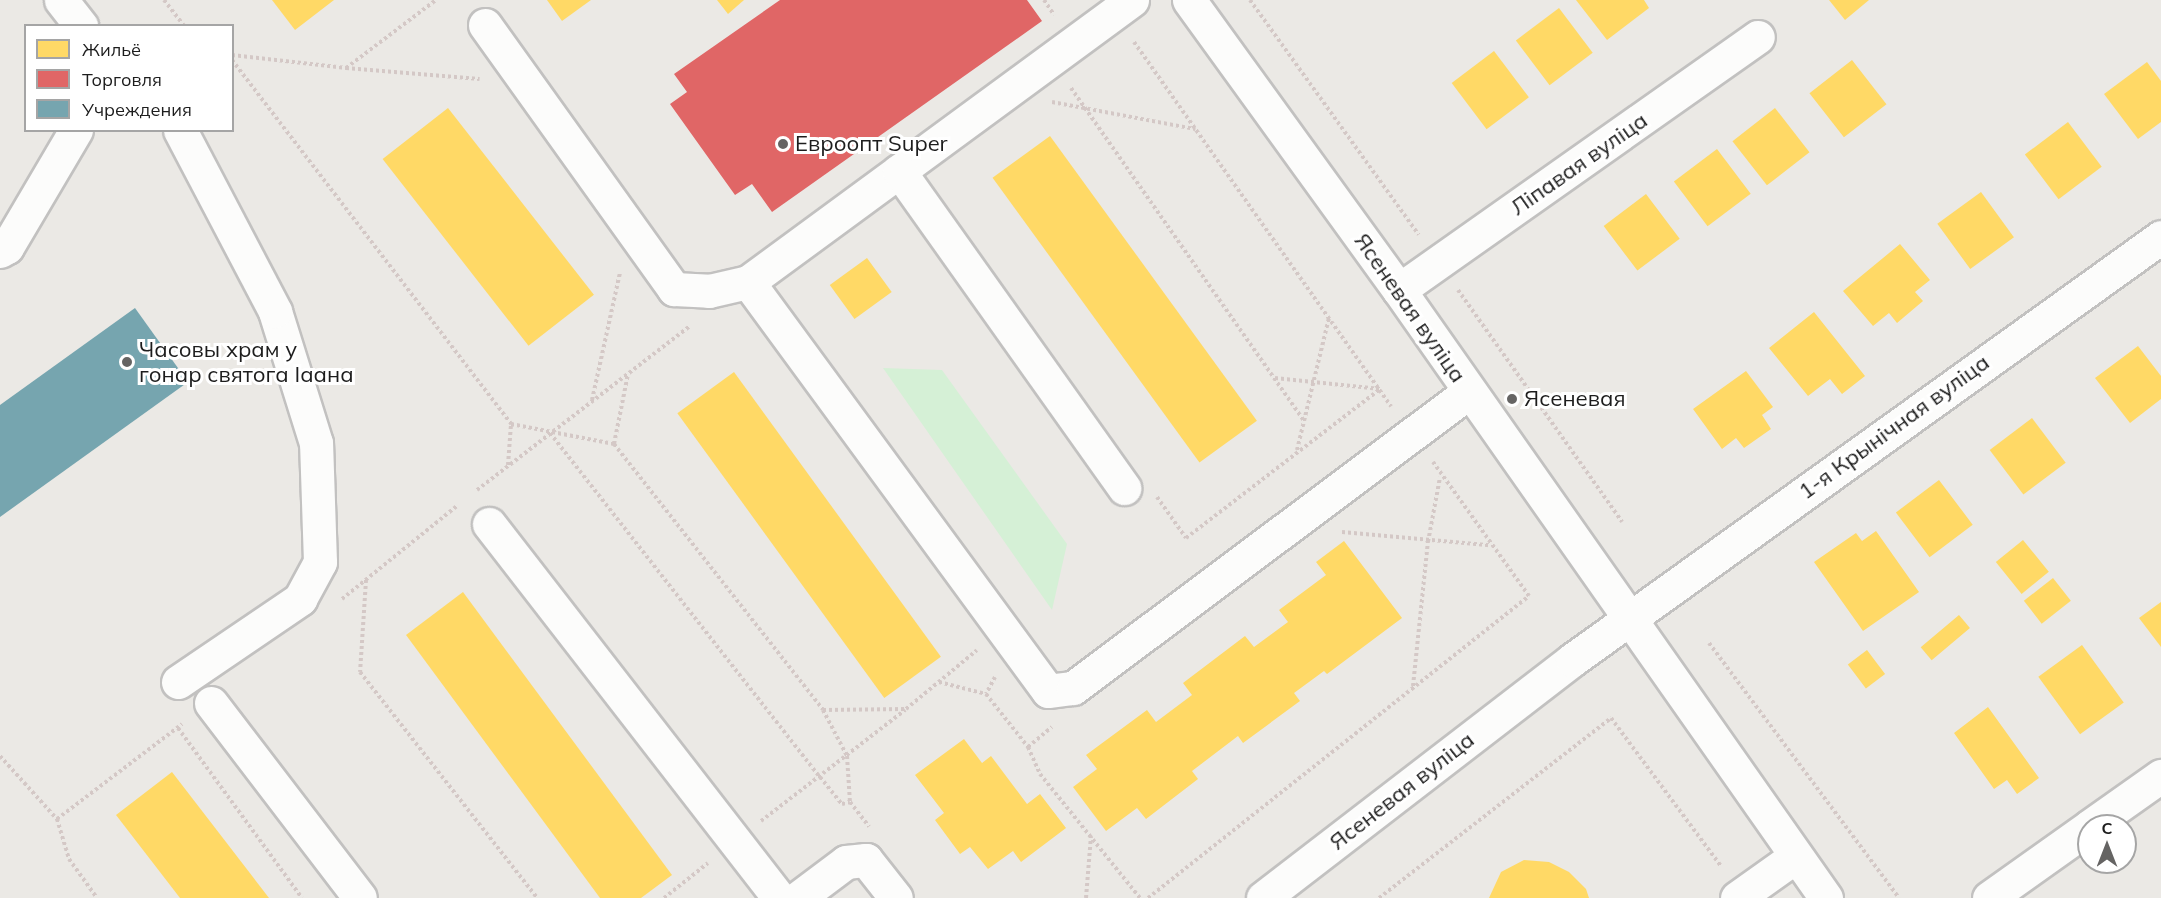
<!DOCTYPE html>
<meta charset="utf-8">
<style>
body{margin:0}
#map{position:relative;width:2161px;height:898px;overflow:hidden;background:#ebe9e5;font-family:Mulish,sans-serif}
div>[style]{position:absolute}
.park>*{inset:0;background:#d5f0d6}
.homes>*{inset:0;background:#ffd966;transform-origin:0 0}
.shops>*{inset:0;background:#e06666}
.public>*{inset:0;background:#76a5af}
.path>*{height:4px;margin-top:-2px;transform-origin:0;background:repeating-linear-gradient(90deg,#d4c8c6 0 3px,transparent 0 6px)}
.roads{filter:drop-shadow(2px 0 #c2c1c0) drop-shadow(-2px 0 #c2c1c0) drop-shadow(0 2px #c2c1c0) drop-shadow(0 -2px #c2c1c0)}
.minor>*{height:33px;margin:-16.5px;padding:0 16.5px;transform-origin:16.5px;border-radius:16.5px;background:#fcfcfb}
.dots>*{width:16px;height:16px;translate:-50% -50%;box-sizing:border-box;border:3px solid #fff;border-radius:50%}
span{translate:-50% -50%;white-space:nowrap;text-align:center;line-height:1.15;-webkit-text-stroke:6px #fff;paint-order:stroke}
.poi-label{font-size:22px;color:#1d1d1d}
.left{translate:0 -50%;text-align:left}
.street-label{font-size:22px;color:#1d1d1d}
.legend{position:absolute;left:24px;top:24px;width:210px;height:108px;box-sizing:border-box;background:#fff;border:2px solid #a5a5a5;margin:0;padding:8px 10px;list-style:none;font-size:18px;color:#1d1d1d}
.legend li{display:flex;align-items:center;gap:12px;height:30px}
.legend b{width:30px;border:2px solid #a5a5a5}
.north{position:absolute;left:2077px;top:814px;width:60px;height:60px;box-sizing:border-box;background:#fff;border:2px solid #a5a5a5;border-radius:50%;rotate:0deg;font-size:16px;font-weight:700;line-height:24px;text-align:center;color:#1d1d1d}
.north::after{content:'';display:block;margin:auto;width:21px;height:27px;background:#656463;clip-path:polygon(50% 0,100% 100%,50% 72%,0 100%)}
</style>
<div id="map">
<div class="park">
<div style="clip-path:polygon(883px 368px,942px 370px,1067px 544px,1052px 610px)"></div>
</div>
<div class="homes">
<div style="clip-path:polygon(272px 0,334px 0,295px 30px)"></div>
<div style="clip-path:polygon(547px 0,591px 0,562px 21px)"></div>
<div style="clip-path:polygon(717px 0,744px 0,728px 14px)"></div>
<div style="clip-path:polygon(1576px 0,1644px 0,1649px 8px,1607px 40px)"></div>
<div style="clip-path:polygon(1829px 0,1869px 0,1845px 20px)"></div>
<div style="left:1559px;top:8px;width:56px;height:54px;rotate:53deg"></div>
<div style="left:1494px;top:51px;width:58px;height:53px;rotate:53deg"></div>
<div style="left:1852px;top:60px;width:56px;height:54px;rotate:52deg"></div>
<div style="clip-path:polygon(2147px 62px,2161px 81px,2161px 122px,2138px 139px,2104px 94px)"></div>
<div style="left:448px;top:108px;width:237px;height:83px;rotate:52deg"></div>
<div style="left:1775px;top:108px;width:56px;height:54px;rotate:52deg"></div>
<div style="left:2068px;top:122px;width:56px;height:54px;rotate:53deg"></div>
<div style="left:1050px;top:136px;width:352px;height:71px;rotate:54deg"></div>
<div style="left:1717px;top:149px;width:56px;height:54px;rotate:53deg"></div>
<div style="left:1981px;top:192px;width:56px;height:54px;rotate:54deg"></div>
<div style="left:1646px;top:194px;width:56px;height:53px;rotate:53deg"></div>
<div style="clip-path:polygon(1900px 244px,1930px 280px,1915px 292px,1923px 301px,1897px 323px,1889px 313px,1873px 326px,1843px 291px)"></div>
<div style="left:867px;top:258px;width:42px;height:46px;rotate:54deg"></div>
<div style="clip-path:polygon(1814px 312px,1865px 376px,1842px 394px,1830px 379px,1808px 396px,1769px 348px)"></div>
<div style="clip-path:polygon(2138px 346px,2161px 376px,2161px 399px,2130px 423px,2095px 378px)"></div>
<div style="clip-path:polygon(1746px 371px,1773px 407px,1762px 415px,1771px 429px,1744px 448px,1736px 438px,1722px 449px,1693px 409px)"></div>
<div style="left:734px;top:372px;width:352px;height:70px;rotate:54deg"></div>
<div style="left:2032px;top:418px;width:56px;height:53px;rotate:53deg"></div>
<div style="left:1939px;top:480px;width:56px;height:54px;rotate:53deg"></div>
<div style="clip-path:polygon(1876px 531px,1919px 592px,1863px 631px,1814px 562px,1856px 533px,1862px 541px)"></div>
<div style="left:2023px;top:540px;width:41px;height:35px;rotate:51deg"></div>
<div style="clip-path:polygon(1344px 541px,1402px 618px,1327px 674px,1324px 671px,1294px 693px,1300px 701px,1243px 743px,1238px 736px,1192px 771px,1198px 779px,1146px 819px,1137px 808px,1106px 831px,1073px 787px,1097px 769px,1086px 755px,1147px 710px,1156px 722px,1192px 695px,1183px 683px,1245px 636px,1254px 647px,1288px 622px,1279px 610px,1326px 575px,1316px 562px)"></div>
<div style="left:2053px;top:578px;width:29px;height:37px;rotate:52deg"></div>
<div style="clip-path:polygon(463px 592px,672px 875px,641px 898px,600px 898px,406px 635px)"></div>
<div style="clip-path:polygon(2161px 602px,2161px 647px,2139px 618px)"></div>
<div style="left:1959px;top:615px;width:17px;height:50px;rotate:50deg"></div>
<div style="left:2082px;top:645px;width:71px;height:54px;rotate:54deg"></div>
<div style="left:1867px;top:650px;width:30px;height:24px;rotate:53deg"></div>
<div style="clip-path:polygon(1988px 707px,2039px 778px,2017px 794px,2007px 780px,1994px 789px,1954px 733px)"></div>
<div style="clip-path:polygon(964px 739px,982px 763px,991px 756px,1027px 804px,1040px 794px,1066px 828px,1021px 862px,1013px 851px,988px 869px,970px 847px,960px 854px,935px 820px,944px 813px,915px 775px)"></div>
<div style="clip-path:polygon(172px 772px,209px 820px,269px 898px,180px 898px,116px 815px)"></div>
<div style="clip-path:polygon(1524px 860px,1549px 862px,1569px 872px,1586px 889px,1589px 898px,1489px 898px,1501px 872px)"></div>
</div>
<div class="shops">
<div style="clip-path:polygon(780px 0,1027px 0,1042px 21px,772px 212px,752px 184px,735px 195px,670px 104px,687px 92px,674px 74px)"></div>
</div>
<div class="public">
<div style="clip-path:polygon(135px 308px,188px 382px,0 517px,0 405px)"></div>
</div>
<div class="path">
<div style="left:164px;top:0;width:33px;rotate:52deg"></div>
<div style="left:1044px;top:0;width:18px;rotate:56deg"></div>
<div style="left:1250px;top:0;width:289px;rotate:54.3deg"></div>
<div style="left:1134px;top:42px;width:446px;rotate:54.8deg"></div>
<div style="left:232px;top:55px;width:115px;rotate:6.5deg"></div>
<div style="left:346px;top:68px;width:113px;rotate:-37.1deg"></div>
<div style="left:232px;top:60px;width:459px;rotate:52.5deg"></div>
<div style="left:511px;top:424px;width:105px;rotate:11deg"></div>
<div style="left:614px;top:444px;width:338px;rotate:51.8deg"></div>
<div style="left:823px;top:710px;width:52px;rotate:62.4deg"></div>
<div style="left:847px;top:756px;width:46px;rotate:86.3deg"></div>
<div style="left:850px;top:802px;width:31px;rotate:52deg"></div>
<div style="left:346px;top:68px;width:134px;rotate:4.7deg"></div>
<div style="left:1071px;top:88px;width:406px;rotate:55deg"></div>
<div style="left:1052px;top:102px;width:146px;rotate:10.7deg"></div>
<div style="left:1458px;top:290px;width:284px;rotate:54.7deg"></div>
<div style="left:1275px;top:378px;width:106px;rotate:6deg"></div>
<div style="left:592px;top:400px;width:130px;rotate:-77.6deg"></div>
<div style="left:550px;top:433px;width:437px;rotate:51.9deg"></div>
<div style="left:820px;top:777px;width:35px;rotate:51deg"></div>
<div style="left:842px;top:804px;width:8px;rotate:-14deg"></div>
<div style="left:614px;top:444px;width:71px;rotate:-78.7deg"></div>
<div style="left:1297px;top:450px;width:136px;rotate:-76.4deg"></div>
<div style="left:508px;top:465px;width:41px;rotate:-85.8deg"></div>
<div style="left:477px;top:490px;width:269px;rotate:-37.6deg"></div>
<div style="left:1157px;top:497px;width:50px;rotate:54.7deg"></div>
<div style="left:1186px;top:538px;width:245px;rotate:-37.5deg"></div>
<div style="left:1342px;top:532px;width:148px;rotate:5.1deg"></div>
<div style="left:366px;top:580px;width:92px;rotate:93.7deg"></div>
<div style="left:360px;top:672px;width:287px;rotate:51.9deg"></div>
<div style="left:342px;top:599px;width:148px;rotate:-39deg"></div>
<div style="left:1709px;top:643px;width:318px;rotate:53.3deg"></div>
<div style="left:995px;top:677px;width:19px;rotate:118deg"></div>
<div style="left:986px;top:694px;width:68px;rotate:51.6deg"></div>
<div style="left:1028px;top:747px;width:31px;rotate:-40deg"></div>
<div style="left:939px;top:682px;width:49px;rotate:14.3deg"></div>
<div style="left:1413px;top:686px;width:145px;rotate:-84.1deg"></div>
<div style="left:1428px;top:542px;width:66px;rotate:-79.5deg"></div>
<div style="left:823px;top:710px;width:83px;rotate:-0.7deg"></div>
<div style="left:906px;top:709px;width:92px;rotate:-39.7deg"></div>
<div style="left:178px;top:728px;width:210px;rotate:53.9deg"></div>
<div style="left:1028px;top:747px;width:30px;rotate:66deg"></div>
<div style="left:1040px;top:774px;width:159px;rotate:51.1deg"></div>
<div style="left:0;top:756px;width:85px;rotate:47.9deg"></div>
<div style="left:57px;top:819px;width:157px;rotate:-37.2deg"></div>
<div style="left:57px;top:819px;width:42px;rotate:73.3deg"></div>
<div style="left:69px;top:859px;width:48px;rotate:54.3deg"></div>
<div style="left:761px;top:821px;width:182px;rotate:-37.6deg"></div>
<div style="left:664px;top:898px;width:56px;rotate:-38.5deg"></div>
<div style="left:1086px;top:898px;width:62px;rotate:-85.4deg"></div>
<div style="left:1148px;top:898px;width:486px;rotate:-38.4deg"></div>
<div style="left:1529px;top:596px;width:165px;rotate:-125.6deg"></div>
<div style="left:1379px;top:898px;width:294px;rotate:-37.8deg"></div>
<div style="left:1611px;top:718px;width:184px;rotate:53.4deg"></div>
</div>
<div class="roads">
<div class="minor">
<div style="left:61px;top:0;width:33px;rotate:52deg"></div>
<div style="left:1132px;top:0;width:476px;rotate:143.7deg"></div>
<div style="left:748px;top:282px;width:507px;rotate:53.74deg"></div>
<div style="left:1048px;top:691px;width:25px;rotate:-7deg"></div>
<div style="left:1073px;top:688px;width:494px;rotate:-36.8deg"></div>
<div style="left:1189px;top:0;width:358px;rotate:54.1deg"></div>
<div style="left:1399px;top:290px;width:743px;rotate:54.92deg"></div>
<div style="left:485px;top:25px;width:325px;rotate:54.4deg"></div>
<div style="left:674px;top:289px;width:35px;rotate:3deg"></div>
<div style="left:709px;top:291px;width:40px;rotate:-13deg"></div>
<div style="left:899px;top:171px;width:389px;rotate:54.6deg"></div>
<div style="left:0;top:251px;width:8px;rotate:-30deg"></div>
<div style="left:7px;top:247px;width:136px;rotate:-59.5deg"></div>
<div style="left:1399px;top:290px;width:439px;rotate:-35.2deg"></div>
<div style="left:489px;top:524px;width:473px;rotate:52.2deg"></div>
<div style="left:178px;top:682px;width:148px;rotate:-34.2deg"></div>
<div style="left:300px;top:599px;width:42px;rotate:-61.6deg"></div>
<div style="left:320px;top:562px;width:119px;rotate:-91.9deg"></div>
<div style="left:316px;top:443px;width:138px;rotate:-107.3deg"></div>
<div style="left:275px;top:311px;width:204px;rotate:-117.7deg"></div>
<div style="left:211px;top:703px;width:245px;rotate:52.6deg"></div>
<div style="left:2090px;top:826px;width:87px;rotate:-35.2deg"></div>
<div style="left:798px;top:898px;width:60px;rotate:-36.9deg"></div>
<div style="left:846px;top:862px;width:20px;rotate:-6deg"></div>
<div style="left:866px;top:860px;width:48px;rotate:51.7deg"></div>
<div style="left:1263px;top:898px;width:390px;rotate:-37.6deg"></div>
<div style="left:1572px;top:660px;width:725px;rotate:-35.68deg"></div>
<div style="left:1737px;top:898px;width:72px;rotate:-35.4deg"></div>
<div style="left:1989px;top:898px;width:123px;rotate:-35.4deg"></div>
</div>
</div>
<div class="dots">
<div style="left:783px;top:144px;background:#656463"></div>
<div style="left:127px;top:362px;background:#656463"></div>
<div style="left:1512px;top:399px;background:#656463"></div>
</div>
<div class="poi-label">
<span class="left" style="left:795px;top:144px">Евроопт Super</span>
<span class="left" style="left:139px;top:362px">Часовы храм у<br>гонар святога Іаана</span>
<span class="left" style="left:1524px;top:399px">Ясеневая</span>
</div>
<div class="street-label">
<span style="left:1579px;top:164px;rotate:-35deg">Ліпавая вуліца</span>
<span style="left:1410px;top:308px;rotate:55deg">Ясеневая вуліца</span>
<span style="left:1894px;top:427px;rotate:-36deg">1-я Крынічная вуліца</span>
<span style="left:1402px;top:791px;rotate:-38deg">Ясеневая вуліца</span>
</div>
<ul class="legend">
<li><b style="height:16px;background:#ffd966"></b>Жильё</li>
<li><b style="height:16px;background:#e06666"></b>Торговля</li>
<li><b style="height:16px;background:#76a5af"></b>Учреждения</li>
</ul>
<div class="north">С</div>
</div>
